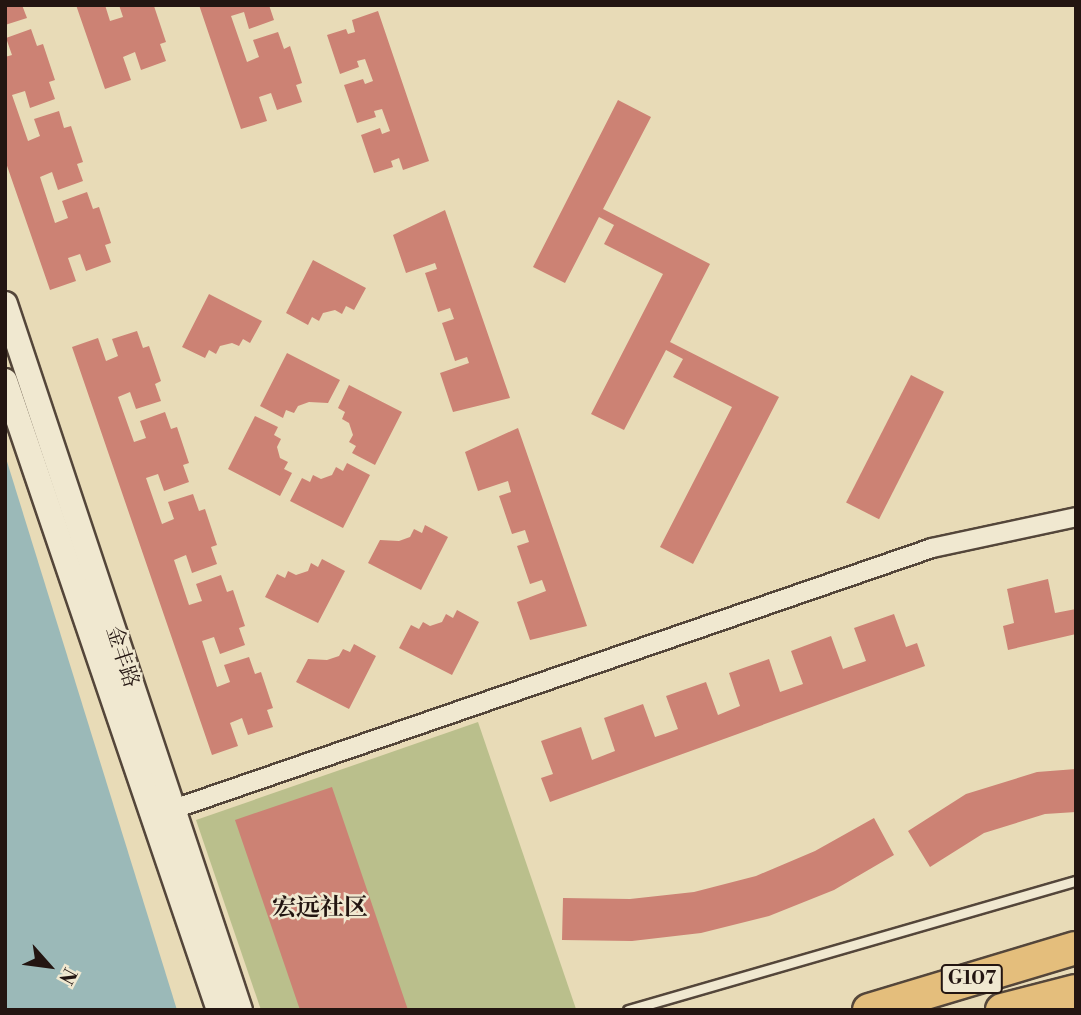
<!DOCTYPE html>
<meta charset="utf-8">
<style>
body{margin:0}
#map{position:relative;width:1081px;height:1015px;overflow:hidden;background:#e8dbb7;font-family:"Libre Bodoni","Noto Serif SC",serif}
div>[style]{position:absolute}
.green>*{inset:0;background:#babf8c}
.water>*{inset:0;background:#9bb9b8}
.building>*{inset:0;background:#cc8274;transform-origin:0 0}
.roads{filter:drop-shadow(2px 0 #54463a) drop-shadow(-2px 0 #54463a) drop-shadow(0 2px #54463a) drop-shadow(0 -2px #54463a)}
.lane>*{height:9px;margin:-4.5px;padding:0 4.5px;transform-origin:4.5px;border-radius:4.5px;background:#f0e8d0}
.street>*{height:18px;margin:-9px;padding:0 9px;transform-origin:9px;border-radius:9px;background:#f0e8d0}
.secondary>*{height:24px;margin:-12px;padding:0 12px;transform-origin:12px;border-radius:12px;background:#f0e8d0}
.highway>*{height:32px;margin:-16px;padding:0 16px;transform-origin:16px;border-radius:16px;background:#e4be7c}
span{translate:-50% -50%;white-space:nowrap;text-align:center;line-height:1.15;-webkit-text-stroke:5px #f0e8d0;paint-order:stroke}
.shield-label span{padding:2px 5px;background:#f0e8d0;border:2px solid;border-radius:5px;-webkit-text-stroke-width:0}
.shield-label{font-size:19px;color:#231511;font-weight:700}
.street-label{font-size:21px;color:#231511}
.quarter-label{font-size:24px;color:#231511;font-weight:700}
.frame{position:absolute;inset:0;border:7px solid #231511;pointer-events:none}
.north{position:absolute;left:14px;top:931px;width:70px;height:70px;-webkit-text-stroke:5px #f0e8d0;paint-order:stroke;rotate:118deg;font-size:19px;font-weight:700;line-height:28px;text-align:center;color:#231511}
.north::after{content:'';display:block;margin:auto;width:24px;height:32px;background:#231511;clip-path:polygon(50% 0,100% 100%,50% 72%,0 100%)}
</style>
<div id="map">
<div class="green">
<div style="clip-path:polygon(478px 722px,576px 1009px,261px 1010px,196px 820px)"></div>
</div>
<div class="water">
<div style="clip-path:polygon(5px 455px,177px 1010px,5px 1010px)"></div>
</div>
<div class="building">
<div style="clip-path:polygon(5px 5px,22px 5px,27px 18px,5px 25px)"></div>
<div style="clip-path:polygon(76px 5px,105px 5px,110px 21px,123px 17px,119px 5px,154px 6px,166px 42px,160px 44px,166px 61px,141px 70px,135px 52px,123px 57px,131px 80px,105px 89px)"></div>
<div style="clip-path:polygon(199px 5px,269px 5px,274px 20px,249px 29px,244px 12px,231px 16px,247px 62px,259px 57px,253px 40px,278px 32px,284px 49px,290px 46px,302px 83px,296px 85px,302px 102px,277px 110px,271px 93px,259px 97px,267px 121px,241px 129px)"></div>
<div style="clip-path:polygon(378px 11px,429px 161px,403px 170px,399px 158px,391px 161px,393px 167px,374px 173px,361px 135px,380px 128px,382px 134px,390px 131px,382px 109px,374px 111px,376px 117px,357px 123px,344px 85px,363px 79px,365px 84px,373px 81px,365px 59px,357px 61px,359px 67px,340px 74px,327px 35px,346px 29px,348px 34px,355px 32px,352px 20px)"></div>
<div style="clip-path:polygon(31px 29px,37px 46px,43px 44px,55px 80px,49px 82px,55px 99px,30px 108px,25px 91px,12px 95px,28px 141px,40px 136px,34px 119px,59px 111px,64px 128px,71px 126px,83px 162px,77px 164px,83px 181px,58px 190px,52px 172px,40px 177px,55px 223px,68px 218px,62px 201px,87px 192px,93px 209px,99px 207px,111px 243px,105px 245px,111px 262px,86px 271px,80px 254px,68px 258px,76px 281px,50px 290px,5px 160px,5px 57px,12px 55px,6px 38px)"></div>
<div style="clip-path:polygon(618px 100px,651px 117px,603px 209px,710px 264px,670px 342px,779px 397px,693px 564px,660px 547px,732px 407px,673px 377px,683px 359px,666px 350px,624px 430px,591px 414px,663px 274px,604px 244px,614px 225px,599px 217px,565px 283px,533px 267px)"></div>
<div style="clip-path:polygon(445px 210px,510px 398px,453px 412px,440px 373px,469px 363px,467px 357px,455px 361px,442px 323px,454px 319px,450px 308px,438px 312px,425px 273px,437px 269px,435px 263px,406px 273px,393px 235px)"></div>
<div style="clip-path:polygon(313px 260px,366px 288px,354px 310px,346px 306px,342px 314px,335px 310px,323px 313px,319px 321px,312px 317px,308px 325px,286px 313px)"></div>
<div style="clip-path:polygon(209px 294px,262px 321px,250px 343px,243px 339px,239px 346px,232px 343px,220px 346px,216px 354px,209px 350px,205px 358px,182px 347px)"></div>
<div style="clip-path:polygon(137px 331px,143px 348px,149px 346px,161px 381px,155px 384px,161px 401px,136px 409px,130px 392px,118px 397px,134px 442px,146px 438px,140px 421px,165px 412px,171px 429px,177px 427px,189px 463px,183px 465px,189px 482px,164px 491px,158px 474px,146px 478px,162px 524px,174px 519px,168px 502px,193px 494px,199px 511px,205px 509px,217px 545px,211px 547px,217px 564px,192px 573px,186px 555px,174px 560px,189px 605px,202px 601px,196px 584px,221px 575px,227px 592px,233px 590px,245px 626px,239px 628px,245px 645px,220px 654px,214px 637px,202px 641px,217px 687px,230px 682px,224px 665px,249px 657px,255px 674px,261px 672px,273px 708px,267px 710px,273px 727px,248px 735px,242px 718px,230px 723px,238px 746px,212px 755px,72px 347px,98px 338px,106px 361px,118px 356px,112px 339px)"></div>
<div style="clip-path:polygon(287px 353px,340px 380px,328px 403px,309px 402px,298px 406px,294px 413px,286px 410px,283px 418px,260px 406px)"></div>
<div style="left:911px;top:375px;width:37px;height:143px;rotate:27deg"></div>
<div style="clip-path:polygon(349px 385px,402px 412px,375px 465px,352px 453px,356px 446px,349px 442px,353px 435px,349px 423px,342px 419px,345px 412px,338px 408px)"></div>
<div style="clip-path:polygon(255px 416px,278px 427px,274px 435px,281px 439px,277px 447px,280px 458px,288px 462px,284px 469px,292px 473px,280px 496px,228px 469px)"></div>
<div style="clip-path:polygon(518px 428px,587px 626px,530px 640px,517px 602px,546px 591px,542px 580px,530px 584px,517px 546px,529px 542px,525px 530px,512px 534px,499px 496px,511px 492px,508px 481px,478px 491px,465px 452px)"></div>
<div style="clip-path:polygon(347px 463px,370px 475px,343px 528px,290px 501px,302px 478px,310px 482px,313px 475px,321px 479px,332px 475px,336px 467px,343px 471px)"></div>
<div style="clip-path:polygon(425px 525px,448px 537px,421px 590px,368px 563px,380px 540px,399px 541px,410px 537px,414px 529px,422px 533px)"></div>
<div style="clip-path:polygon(322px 559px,345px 571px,318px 623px,265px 597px,277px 574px,285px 578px,288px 571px,296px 575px,308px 571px,311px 563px,318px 567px)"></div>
<div style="clip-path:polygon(1048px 579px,1055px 613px,1076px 609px,1076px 634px,1008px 650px,1003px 626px,1014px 623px,1007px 589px)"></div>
<div style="clip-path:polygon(457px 610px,479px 622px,452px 675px,399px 648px,411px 625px,419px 629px,423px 622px,430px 626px,442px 622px,446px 614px,453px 618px)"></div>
<div style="clip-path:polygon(894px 614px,906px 647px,917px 643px,925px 666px,550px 802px,541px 778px,553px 774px,541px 741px,581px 727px,592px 760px,615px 751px,604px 718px,643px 704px,655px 737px,667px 733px,678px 729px,666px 696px,706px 682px,718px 715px,740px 706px,729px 673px,769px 659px,780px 692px,803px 684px,791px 651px,831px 636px,843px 669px,866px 661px,854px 628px)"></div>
<div style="clip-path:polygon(354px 644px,376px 656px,349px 709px,296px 682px,308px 659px,327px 660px,339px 656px,343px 649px,350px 652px)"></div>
<div style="clip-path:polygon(1076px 769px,1076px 812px,1045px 814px,984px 833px,930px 867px,908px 831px,966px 794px,1037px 772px)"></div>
<div style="clip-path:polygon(332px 787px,408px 1010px,300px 1010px,235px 820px)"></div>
<div style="clip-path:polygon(874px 818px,894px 855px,834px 890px,769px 916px,701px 933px,632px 941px,562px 940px,563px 898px,630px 899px,694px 892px,756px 876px,815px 851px)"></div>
</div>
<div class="roads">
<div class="lane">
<div style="left:628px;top:1010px;width:466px;rotate:-16.1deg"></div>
</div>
<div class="street">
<div style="left:165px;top:812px;width:811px;rotate:-18.99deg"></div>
<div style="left:932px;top:548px;width:147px;rotate:-12.1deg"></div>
</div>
<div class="secondary">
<div style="left:5px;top:304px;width:744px;rotate:71.59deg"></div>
<div style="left:5px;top:381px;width:664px;rotate:71.21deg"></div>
</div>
<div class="highway">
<div style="left:869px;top:1010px;width:216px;rotate:-16.7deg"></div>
<div style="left:1002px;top:1010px;width:76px;rotate:-14.4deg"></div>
</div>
</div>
<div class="shield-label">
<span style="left:972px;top:979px">G107</span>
</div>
<div class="street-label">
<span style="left:122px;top:657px;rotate:72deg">金丰路</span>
</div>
<div class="quarter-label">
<span style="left:320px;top:909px">宏远社区</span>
</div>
<div class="frame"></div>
<div class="north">N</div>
</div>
